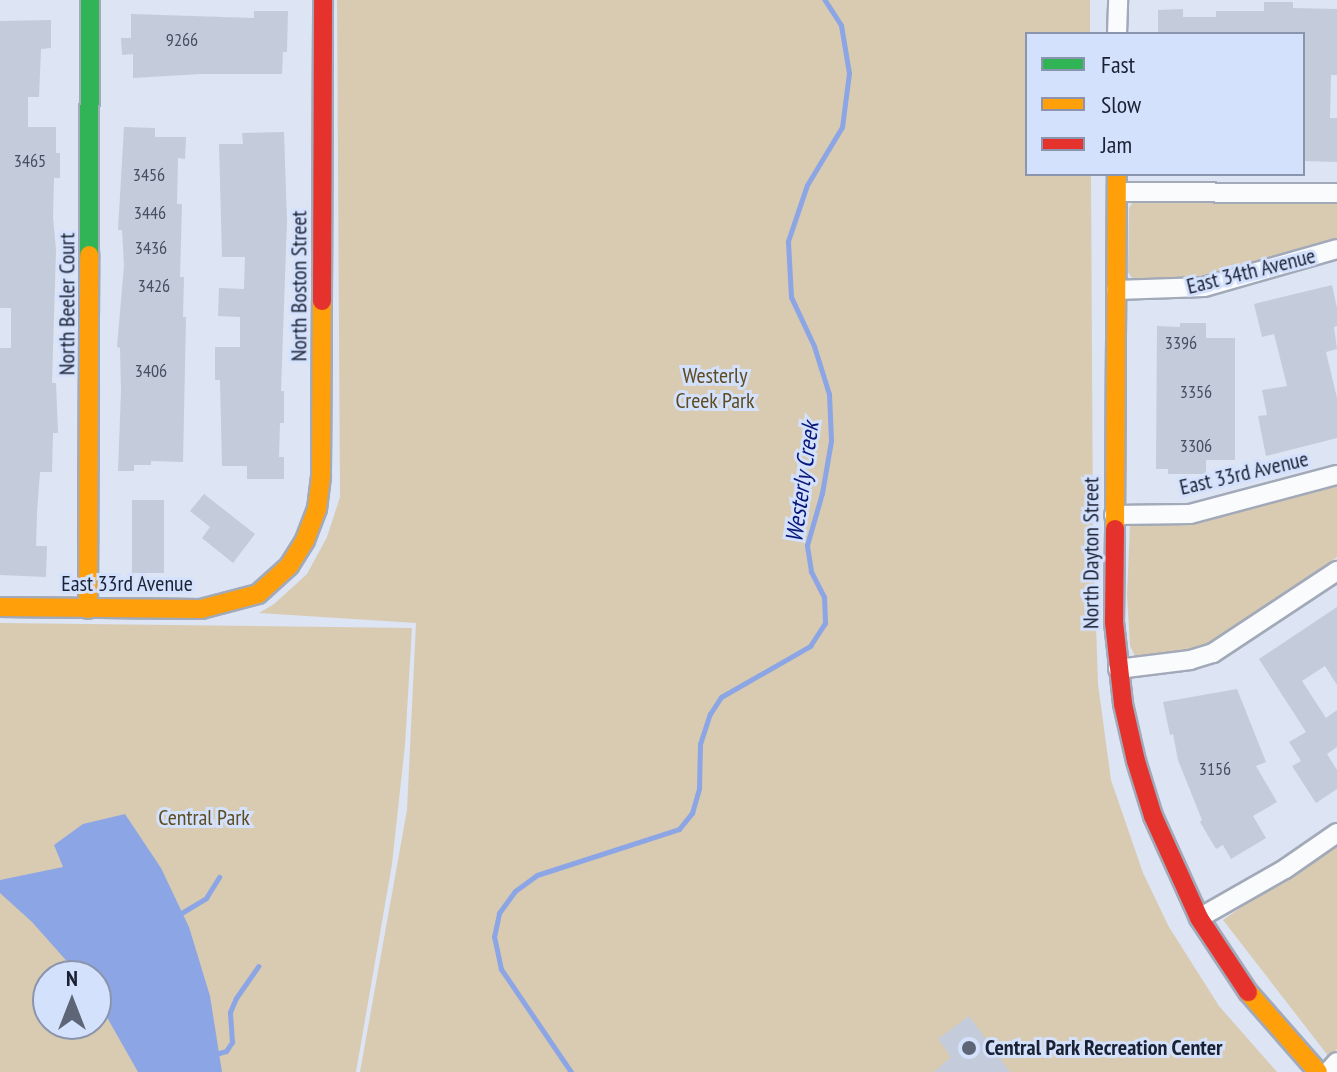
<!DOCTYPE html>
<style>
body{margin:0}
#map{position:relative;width:1337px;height:1072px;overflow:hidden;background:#dde4f4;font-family:"PT Sans Narrow",sans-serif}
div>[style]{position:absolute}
.green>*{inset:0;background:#d8cbb1}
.water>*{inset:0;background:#8ca5e5}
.stream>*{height:5px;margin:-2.5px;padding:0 2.5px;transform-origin:2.5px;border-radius:2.5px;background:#8ca5e5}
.building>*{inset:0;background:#c4cbdb;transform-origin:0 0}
.roads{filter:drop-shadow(2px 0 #a2a9b8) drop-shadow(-2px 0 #a2a9b8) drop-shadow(0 2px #a2a9b8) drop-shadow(0 -2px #a2a9b8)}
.street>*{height:18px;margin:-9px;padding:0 9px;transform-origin:9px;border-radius:9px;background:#fafbfd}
.fast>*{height:18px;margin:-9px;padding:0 9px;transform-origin:9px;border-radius:9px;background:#30b455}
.slow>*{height:18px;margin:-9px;padding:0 9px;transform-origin:9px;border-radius:9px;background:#ff9f0a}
.jam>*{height:18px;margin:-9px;padding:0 9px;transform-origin:9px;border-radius:9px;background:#e5322d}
.dots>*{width:22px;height:22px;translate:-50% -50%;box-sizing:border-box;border:4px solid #d4e1fd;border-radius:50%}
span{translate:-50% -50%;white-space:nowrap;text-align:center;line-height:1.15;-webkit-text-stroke:6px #d4e1fd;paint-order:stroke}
.number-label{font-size:18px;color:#474e60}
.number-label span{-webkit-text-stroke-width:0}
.street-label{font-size:22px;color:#1a2133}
.park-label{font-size:22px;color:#5e4c21}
.poi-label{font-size:22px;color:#1a2133;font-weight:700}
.left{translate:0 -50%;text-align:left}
.water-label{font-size:24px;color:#081678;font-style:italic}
.legend{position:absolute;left:1025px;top:32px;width:280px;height:144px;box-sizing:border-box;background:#d4e1fd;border:2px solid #8a94ac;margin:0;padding:10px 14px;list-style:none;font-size:24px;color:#1a2133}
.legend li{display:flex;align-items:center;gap:16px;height:40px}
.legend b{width:40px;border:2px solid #8a94ac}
.north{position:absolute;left:32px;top:960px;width:80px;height:80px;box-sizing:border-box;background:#d4e1fd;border:2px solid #8a94ac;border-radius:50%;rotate:0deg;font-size:22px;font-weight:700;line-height:32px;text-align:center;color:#1a2133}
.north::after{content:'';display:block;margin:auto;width:28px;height:36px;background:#5e6577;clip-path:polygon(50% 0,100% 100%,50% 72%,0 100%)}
</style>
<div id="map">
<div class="green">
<div style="clip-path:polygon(337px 0,1090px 0,1090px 34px,1027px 34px,1027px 174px,1091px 174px,1093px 536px,1098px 684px,1111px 780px,1143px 873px,1169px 927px,1219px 1006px,1277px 1072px,360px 1072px,407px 810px,416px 623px,259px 613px,274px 604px,307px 574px,327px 537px,340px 497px)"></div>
<div style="clip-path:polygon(1135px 199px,1337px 200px,1337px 240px,1201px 278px,1135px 282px,1128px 272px,1129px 208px)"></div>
<div style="clip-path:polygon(1337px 480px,1337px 557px,1227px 636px,1189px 652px,1135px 656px,1130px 646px,1127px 595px,1130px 525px)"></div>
<div style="clip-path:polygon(evenodd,0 623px,412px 628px,405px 745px,392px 864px,356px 1072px,0 1072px,0 623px,48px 976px,96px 976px,96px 1024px,48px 1024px,48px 976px)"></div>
<div style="clip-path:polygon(1337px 840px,1337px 1049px,1329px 1057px,1223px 920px)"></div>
</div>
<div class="water">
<div style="clip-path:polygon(125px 814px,161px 868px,189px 927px,210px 996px,222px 1072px,138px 1072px,96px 998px,96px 976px,80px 976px,32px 922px,0 893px,0 880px,63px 867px,54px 845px,83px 824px)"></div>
</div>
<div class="stream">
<div style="left:183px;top:912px;width:27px;rotate:-31deg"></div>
<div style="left:206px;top:898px;width:25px;rotate:-58deg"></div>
<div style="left:219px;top:1053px;width:7px;rotate:-16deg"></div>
<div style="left:226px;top:1051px;width:11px;rotate:-56deg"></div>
<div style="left:232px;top:1042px;width:30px;rotate:-94deg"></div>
<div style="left:230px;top:1012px;width:15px;rotate:-67deg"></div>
<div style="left:236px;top:998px;width:39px;rotate:-55deg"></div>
<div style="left:571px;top:1072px;width:125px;rotate:-124.2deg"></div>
<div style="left:501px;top:969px;width:33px;rotate:-102deg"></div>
<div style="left:494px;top:937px;width:25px;rotate:-78deg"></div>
<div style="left:499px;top:913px;width:27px;rotate:-54deg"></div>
<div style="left:515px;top:891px;width:27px;rotate:-36deg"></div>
<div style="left:537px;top:875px;width:149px;rotate:-17.9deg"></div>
<div style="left:679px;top:829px;width:21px;rotate:-51deg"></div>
<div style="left:692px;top:813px;width:26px;rotate:-74deg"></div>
<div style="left:699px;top:788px;width:44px;rotate:-88.7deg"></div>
<div style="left:700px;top:744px;width:32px;rotate:-72deg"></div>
<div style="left:710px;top:714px;width:20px;rotate:-57deg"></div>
<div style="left:721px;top:697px;width:103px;rotate:-29.8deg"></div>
<div style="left:810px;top:646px;width:27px;rotate:-57deg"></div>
<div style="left:825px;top:623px;width:26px;rotate:-92deg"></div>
<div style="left:824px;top:597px;width:29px;rotate:-117deg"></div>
<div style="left:811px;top:571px;width:26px;rotate:-99deg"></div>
<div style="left:807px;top:545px;width:54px;rotate:-73.9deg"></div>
<div style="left:822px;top:493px;width:53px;rotate:-80.2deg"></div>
<div style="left:831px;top:441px;width:47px;rotate:-92.4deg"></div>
<div style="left:829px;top:394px;width:50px;rotate:-107.4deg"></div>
<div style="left:814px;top:346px;width:54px;rotate:-115.1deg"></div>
<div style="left:791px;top:297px;width:56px;rotate:-93.1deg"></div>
<div style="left:788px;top:241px;width:59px;rotate:-71.3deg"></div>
<div style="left:807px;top:185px;width:68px;rotate:-58.9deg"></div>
<div style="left:842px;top:127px;width:54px;rotate:-82.6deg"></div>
<div style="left:849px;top:73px;width:49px;rotate:-99.5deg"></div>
<div style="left:841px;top:25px;width:30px;rotate:-123deg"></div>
</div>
<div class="building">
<div style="clip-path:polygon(1264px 2px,1293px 2px,1293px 8px,1337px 9px,1337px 75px,1331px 75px,1330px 118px,1337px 118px,1337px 162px,1303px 161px,1303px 34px,1158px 34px,1158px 10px,1183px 9px,1183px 17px,1216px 17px,1216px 11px,1264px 11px)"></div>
<div style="clip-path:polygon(254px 11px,288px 11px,287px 52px,283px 52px,282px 74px,200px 74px,133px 78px,133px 54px,122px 55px,121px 38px,131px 38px,131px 14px,254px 18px)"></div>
<div style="clip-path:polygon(51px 20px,51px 48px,41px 49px,39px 97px,28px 97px,28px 127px,56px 127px,56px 153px,60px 153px,60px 178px,54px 178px,53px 217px,56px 250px,52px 383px,56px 383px,58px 433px,53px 433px,52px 472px,40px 472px,37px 513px,36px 546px,47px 546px,46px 577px,0 575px,0 348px,11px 348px,11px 308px,0 308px,0 21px)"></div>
<div style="clip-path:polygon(124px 127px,155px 128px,155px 137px,186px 137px,185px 159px,178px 158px,177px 204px,182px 204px,180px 277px,184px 277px,183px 317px,186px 317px,183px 462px,151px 461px,151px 465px,134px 465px,134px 471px,118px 471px,121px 391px,120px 348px,117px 347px,124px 265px,122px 230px,118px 230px)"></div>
<div style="clip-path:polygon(284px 132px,287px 221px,281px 391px,284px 391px,284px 423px,280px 423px,279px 457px,284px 457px,284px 479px,247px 479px,247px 466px,222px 466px,220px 380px,215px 380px,215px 347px,240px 347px,240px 317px,218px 316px,219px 288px,244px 289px,245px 257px,222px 257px,219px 144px,243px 144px,242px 133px)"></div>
<div style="clip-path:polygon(1332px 285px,1337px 308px,1337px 326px,1334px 327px,1337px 349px,1326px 352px,1337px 398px,1337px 438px,1266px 456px,1258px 416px,1267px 415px,1262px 390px,1287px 386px,1274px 334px,1262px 337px,1254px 304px)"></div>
<div style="clip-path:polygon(1180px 323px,1206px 323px,1206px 338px,1235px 338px,1235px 460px,1206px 460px,1206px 474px,1168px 474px,1168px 469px,1156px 469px,1157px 326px,1180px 327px)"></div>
<div style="clip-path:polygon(204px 494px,255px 534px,233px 563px,202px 538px,210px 527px,190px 511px)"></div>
<div style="left:164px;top:500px;width:73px;height:32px;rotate:90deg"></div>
<div style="clip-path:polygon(1337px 607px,1337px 685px,1325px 666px,1302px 681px,1326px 718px,1337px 710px,1337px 747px,1327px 754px,1337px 770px,1337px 789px,1316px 803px,1292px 766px,1301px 761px,1289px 742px,1306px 732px,1259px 659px)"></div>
<div style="clip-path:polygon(1237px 689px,1266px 762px,1256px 766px,1277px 802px,1253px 816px,1266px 838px,1231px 859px,1223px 845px,1216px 849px,1200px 822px,1202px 820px,1178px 760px,1173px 734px,1170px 735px,1163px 702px)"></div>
<div style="clip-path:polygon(969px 1016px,1010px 1072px,934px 1072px,951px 1057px,938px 1039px)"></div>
</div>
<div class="roads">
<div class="street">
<div style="left:1117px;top:34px;width:34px;rotate:-88deg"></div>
<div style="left:1117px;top:192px;width:220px;rotate:0.3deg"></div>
<div style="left:1116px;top:290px;width:88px;rotate:-2deg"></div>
<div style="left:1204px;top:287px;width:138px;rotate:-15.9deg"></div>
<div style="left:1114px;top:515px;width:76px;rotate:-0.8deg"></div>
<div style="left:1190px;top:514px;width:152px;rotate:-14.9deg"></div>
<div style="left:1118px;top:669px;width:73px;rotate:-7.1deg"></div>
<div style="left:1190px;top:660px;width:24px;rotate:-17deg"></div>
<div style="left:1213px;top:653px;width:149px;rotate:-33.5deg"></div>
<div style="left:1199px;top:918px;width:99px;rotate:-29.7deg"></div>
<div style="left:1285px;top:869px;width:63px;rotate:-34.7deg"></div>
<div style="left:1328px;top:1072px;width:13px;rotate:-48deg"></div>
</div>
<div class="fast">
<div style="left:89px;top:255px;width:255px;rotate:-89.8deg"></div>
</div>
<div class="slow">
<div style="left:1115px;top:529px;width:355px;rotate:-89.7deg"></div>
<div style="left:0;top:607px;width:201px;rotate:0.6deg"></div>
<div style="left:201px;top:609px;width:59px;rotate:-14.7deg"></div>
<div style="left:258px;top:594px;width:42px;rotate:-42.1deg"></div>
<div style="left:289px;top:566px;width:31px;rotate:-58deg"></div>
<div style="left:305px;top:540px;width:33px;rotate:-69deg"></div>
<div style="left:317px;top:509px;width:34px;rotate:-83deg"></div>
<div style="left:321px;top:475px;width:174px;rotate:-89.7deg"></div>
<div style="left:88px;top:609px;width:354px;rotate:-89.8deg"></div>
<div style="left:1248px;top:992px;width:106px;rotate:48.8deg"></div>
</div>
<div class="jam">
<div style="left:322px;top:301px;width:301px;rotate:-89.8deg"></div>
<div style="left:1115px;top:529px;width:93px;rotate:90.6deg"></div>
<div style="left:1114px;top:622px;width:82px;rotate:83.7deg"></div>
<div style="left:1123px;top:704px;width:58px;rotate:77.2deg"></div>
<div style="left:1136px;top:761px;width:58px;rotate:72.8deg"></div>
<div style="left:1153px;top:816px;width:112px;rotate:65.7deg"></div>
<div style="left:1199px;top:918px;width:89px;rotate:56.5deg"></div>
</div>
</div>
<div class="dots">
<div style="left:969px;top:1048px;background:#5e6577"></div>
</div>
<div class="number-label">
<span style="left:182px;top:40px">9266</span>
<span style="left:30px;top:161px">3465</span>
<span style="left:149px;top:175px">3456</span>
<span style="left:150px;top:213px">3446</span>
<span style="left:151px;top:248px">3436</span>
<span style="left:154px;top:286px">3426</span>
<span style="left:1181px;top:343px">3396</span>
<span style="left:151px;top:371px">3406</span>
<span style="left:1196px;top:392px">3356</span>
<span style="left:1196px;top:446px">3306</span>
<span style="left:1215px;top:769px">3156</span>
</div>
<div class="street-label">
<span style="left:1251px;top:271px;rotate:-14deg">East 34th Avenue</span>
<span style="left:299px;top:286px;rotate:-90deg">North Boston Street</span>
<span style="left:67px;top:304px;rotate:-90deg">North Beeler Court</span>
<span style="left:1244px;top:473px;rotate:-13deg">East 33rd Avenue</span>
<span style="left:1091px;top:553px;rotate:-90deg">North Dayton Street</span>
<span style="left:127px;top:584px">East 33rd Avenue</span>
</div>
<div class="park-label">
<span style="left:715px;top:388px">Westerly<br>Creek Park</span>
<span style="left:204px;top:818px">Central Park</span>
</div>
<div class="poi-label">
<span class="left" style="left:985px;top:1048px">Central Park Recreation Center</span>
</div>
<div class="water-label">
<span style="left:802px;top:482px;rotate:-82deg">Westerly Creek</span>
</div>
<ul class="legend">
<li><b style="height:10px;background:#30b455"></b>Fast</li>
<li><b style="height:10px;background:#ff9f0a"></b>Slow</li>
<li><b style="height:10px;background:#e5322d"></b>Jam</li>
</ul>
<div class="north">N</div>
</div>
